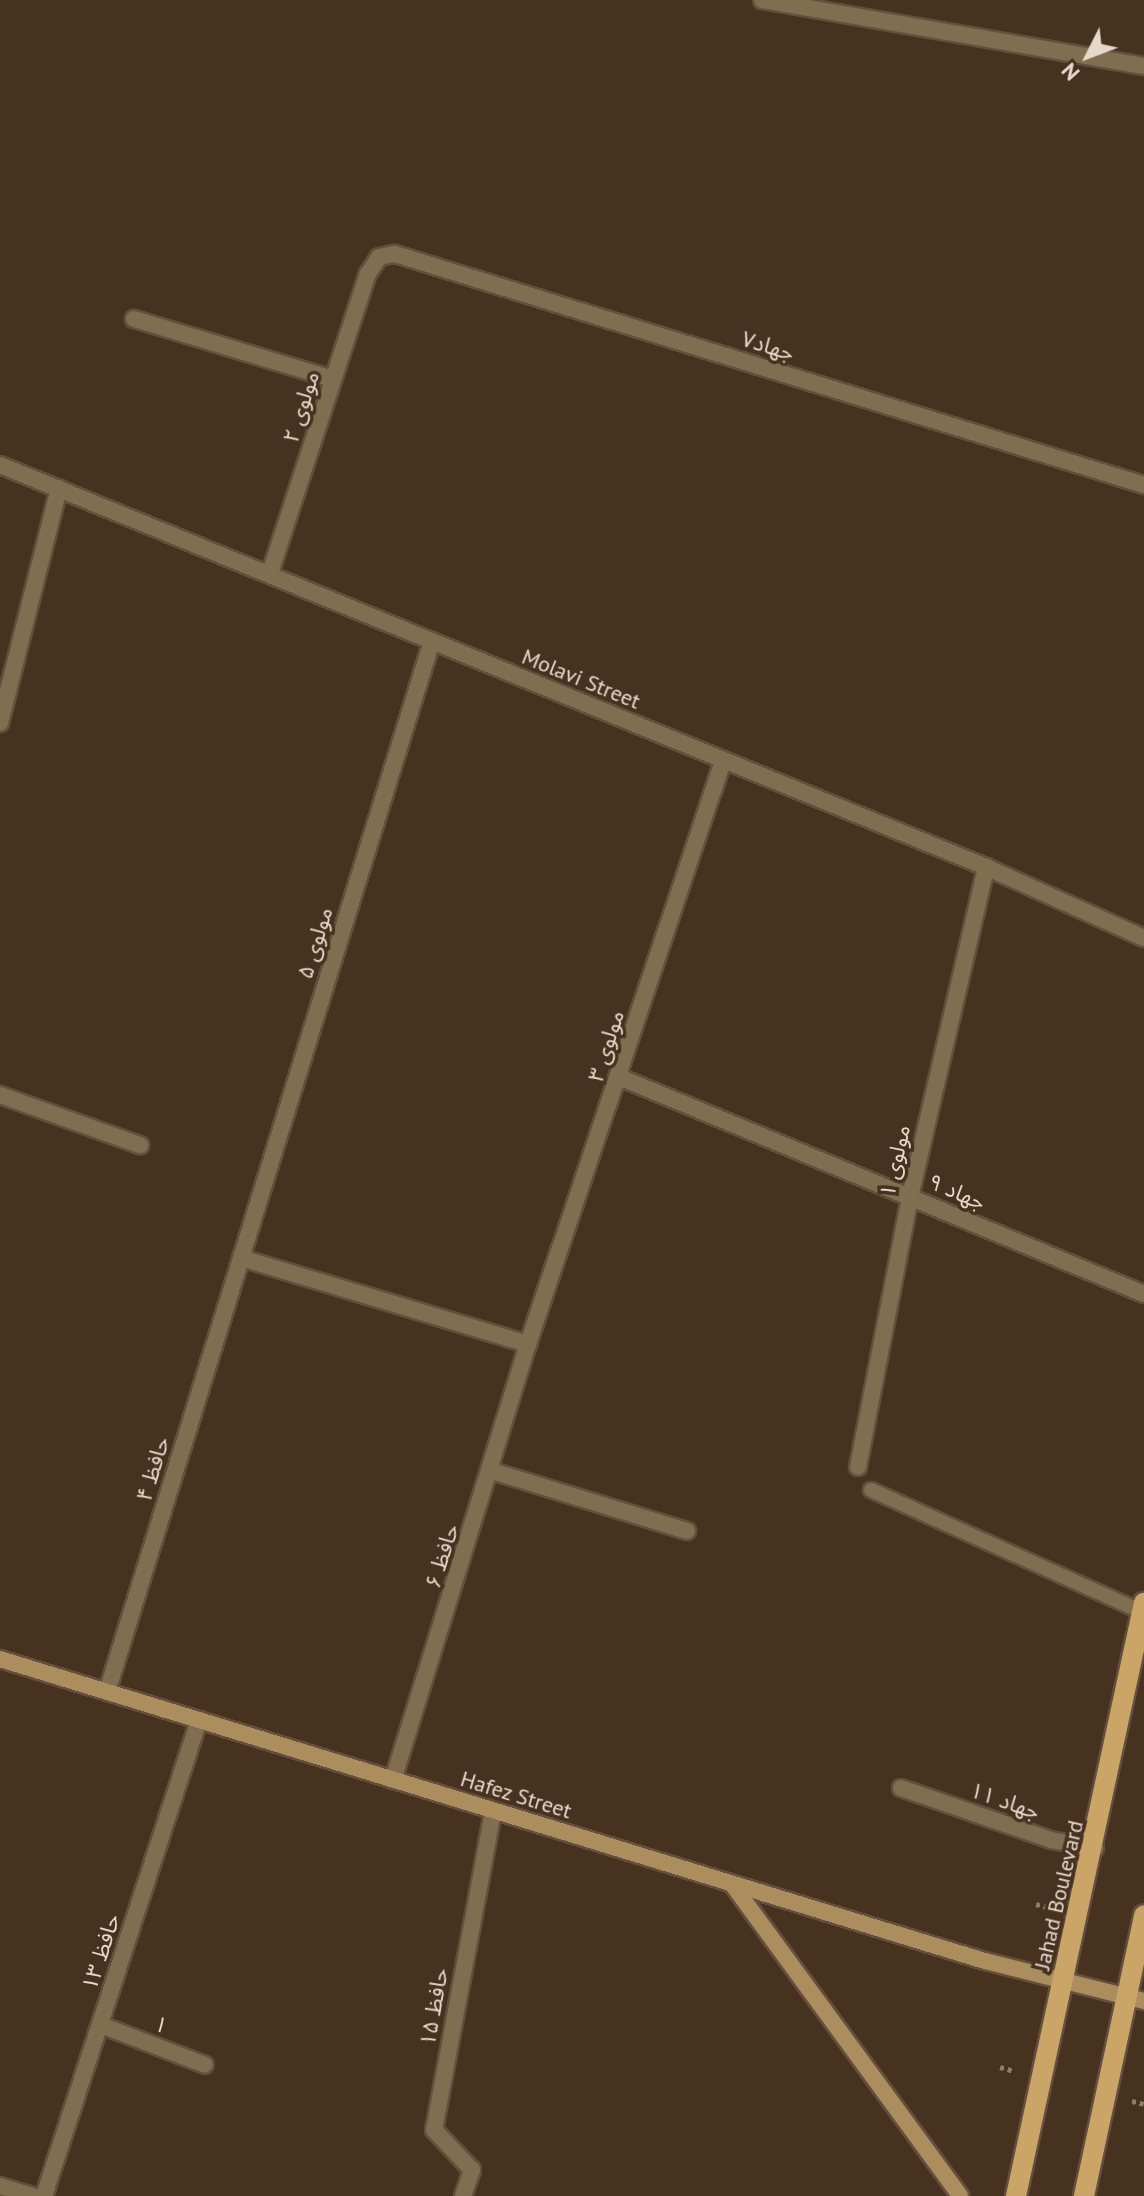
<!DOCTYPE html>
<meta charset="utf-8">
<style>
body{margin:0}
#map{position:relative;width:1144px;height:2196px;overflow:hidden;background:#47311f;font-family:"PT Sans","Noto Sans Arabic",sans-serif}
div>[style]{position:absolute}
.path>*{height:5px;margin-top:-2.5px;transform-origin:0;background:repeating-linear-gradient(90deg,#8f7c6d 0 4px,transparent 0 8px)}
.roads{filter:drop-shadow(2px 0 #644f3e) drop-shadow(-2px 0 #644f3e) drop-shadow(0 2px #644f3e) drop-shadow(0 -2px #644f3e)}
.service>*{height:14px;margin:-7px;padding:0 7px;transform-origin:7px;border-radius:7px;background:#816e51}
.minor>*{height:16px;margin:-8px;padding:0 8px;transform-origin:8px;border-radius:8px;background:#816e51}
.tertiary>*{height:16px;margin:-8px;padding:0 8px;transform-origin:8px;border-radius:8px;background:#816e51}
.secondary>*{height:16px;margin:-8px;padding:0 8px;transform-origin:8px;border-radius:8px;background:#ab8d5e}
.primary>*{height:20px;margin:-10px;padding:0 10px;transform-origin:10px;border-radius:10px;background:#cba568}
span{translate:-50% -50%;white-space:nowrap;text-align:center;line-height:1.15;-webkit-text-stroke:7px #47311f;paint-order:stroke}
.street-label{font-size:22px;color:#e7d8ce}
.north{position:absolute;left:1048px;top:16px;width:80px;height:80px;-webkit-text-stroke:6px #47311f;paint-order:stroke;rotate:228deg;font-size:22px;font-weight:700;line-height:32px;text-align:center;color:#e7d8ce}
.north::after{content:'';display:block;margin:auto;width:28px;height:36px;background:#e7d8ce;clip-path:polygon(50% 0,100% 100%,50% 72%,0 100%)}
</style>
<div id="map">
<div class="path">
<div style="left:1036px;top:1904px;width:15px;rotate:16deg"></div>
<div style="left:1000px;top:2067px;width:15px;rotate:16deg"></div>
<div style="left:1132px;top:2101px;width:12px;rotate:14deg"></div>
</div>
<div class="roads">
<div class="service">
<div style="left:871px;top:1490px;width:297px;rotate:24.2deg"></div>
</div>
<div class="minor">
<div style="left:762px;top:0;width:388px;rotate:9.8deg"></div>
<div style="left:134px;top:319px;width:208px;rotate:16.8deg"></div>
<div style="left:270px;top:573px;width:315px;rotate:-71.9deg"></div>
<div style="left:368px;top:274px;width:20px;rotate:-57deg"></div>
<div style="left:379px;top:257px;width:16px;rotate:-11deg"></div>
<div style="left:395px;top:254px;width:784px;rotate:17.14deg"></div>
<div style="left:0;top:723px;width:242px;rotate:-75.9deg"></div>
<div style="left:619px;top:1077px;width:568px;rotate:22.46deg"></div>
<div style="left:0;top:1095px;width:149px;rotate:19.7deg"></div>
<div style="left:241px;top:1258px;width:300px;rotate:16.7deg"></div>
<div style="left:858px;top:1467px;width:275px;rotate:-79.1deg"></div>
<div style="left:910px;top:1197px;width:339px;rotate:-77deg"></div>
<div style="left:492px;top:1471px;width:204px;rotate:17.1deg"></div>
<div style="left:107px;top:1692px;width:1100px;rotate:-72.82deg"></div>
<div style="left:393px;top:1780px;width:456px;rotate:-72.8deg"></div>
<div style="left:528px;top:1344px;width:615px;rotate:-71.51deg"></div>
<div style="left:901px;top:1788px;width:159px;rotate:19.1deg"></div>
<div style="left:1051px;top:1840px;width:45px;rotate:10.3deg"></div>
<div style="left:101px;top:2025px;width:111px;rotate:21deg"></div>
<div style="left:0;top:2186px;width:34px;rotate:17deg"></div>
<div style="left:44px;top:2196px;width:501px;rotate:-71.96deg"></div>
<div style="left:463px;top:2196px;width:28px;rotate:-71deg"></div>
<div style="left:472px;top:2170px;width:55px;rotate:-133.5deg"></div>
<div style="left:434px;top:2130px;width:324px;rotate:-79.5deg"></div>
</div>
<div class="tertiary">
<div style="left:0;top:465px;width:1065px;rotate:22.18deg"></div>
<div style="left:986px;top:867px;width:173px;rotate:24.2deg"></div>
</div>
<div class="secondary">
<div style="left:0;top:1659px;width:1030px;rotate:17.05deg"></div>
<div style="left:985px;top:1961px;width:164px;rotate:14.1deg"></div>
<div style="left:732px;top:1884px;width:386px;rotate:53.8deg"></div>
</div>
<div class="primary">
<div style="left:1016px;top:2196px;width:607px;rotate:-77.82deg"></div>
<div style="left:1084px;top:2196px;width:287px;rotate:-77.9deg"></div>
</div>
</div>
<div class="street-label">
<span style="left:768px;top:346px;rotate:17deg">جهاد۷</span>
<span style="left:301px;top:407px;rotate:-72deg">مولوی ۲</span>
<span style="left:581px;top:679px;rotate:22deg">Molavi Street</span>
<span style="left:315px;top:943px;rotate:-73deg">مولوی ۵</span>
<span style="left:606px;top:1046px;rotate:-72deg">مولوی ۳</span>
<span style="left:895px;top:1161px;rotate:-77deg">مولوی ۱</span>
<span style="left:957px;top:1192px;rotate:23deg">جهاد ۹</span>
<span style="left:153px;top:1469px;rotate:-73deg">حافظ ۴</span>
<span style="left:442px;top:1556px;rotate:-72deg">حافظ ۶</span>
<span style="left:516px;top:1795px;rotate:17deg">Hafez Street</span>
<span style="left:1005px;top:1801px;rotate:19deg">جهاد ۱۱</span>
<span style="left:1059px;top:1895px;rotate:-77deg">Jahad Boulevard</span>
<span style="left:101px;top:1952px;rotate:-72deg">حافظ ۱۳</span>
<span style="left:434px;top:2007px;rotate:-80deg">حافظ ۱۵</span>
<span style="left:161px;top:2025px;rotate:21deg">۱</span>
</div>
<div class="north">N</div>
</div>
